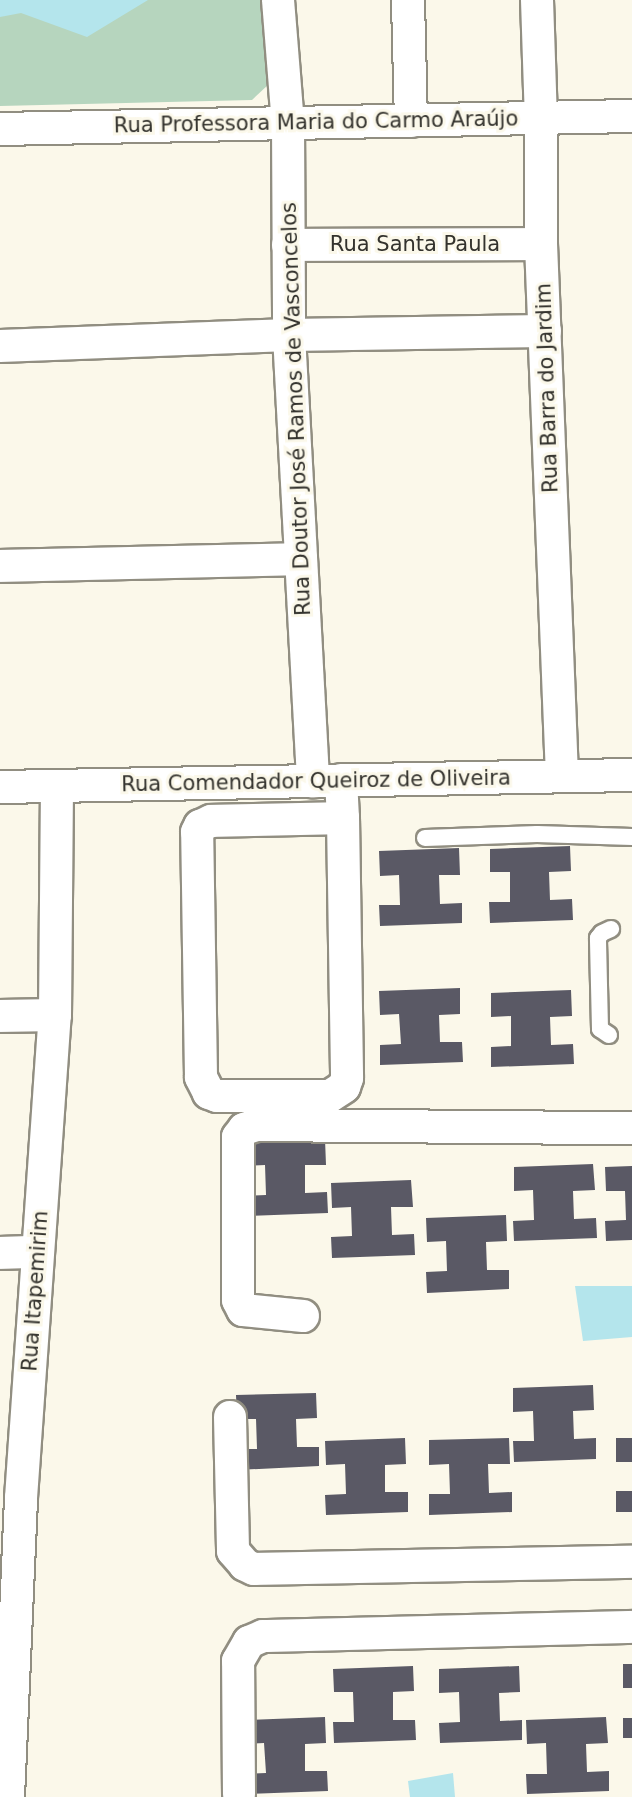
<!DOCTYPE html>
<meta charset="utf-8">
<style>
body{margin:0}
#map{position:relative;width:632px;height:1797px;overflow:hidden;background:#fbf8ea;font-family:"DejaVu Sans",sans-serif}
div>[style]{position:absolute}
.green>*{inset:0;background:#b6d5be}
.water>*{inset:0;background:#b4e5ec}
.building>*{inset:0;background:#5a5965;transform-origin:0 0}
.roads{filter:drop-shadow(2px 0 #918e81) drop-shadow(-2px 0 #918e81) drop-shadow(0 2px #918e81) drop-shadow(0 -2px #918e81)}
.lane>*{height:16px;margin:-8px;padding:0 8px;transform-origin:8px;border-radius:8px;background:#fff}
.street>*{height:32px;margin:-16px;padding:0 16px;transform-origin:16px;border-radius:16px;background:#fff}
span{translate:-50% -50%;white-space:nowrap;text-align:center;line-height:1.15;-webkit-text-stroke:6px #fbf8ea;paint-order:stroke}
.street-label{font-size:21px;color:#33322d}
</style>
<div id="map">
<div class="green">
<div style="clip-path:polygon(0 0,264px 0,269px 84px,252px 100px,0 106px)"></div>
</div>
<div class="water">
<div style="clip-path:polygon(0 0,148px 0,87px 37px,21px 13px,0 17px)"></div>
<div style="clip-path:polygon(575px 1286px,632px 1286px,632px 1337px,583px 1341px)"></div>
<div style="clip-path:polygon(453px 1773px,455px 1797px,410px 1797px,408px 1781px)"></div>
</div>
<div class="building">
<div style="clip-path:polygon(570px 846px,571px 871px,549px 872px,550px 900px,572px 899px,573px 920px,490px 923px,489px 902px,510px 902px,510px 872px,490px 872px,490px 849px)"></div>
<div style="clip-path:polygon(459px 848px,460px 875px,439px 875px,440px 904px,462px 903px,462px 923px,380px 926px,379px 905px,400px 905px,399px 875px,380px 876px,379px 851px)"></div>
<div style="clip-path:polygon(460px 988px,460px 1014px,439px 1015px,440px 1042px,462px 1042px,463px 1062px,380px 1065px,380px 1045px,401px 1044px,399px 1014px,380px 1015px,379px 991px)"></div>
<div style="clip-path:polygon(571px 990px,572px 1016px,550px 1017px,551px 1045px,573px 1044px,574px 1064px,491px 1067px,491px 1047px,511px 1046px,511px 1016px,491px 1017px,491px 993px)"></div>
<div style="clip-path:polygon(325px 1139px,326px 1165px,305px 1165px,305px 1193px,327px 1192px,328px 1213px,246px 1216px,245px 1196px,266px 1195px,265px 1165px,245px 1166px,244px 1142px)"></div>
<div style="clip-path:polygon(593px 1164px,595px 1190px,573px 1191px,574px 1219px,596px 1218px,597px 1238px,514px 1241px,513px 1221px,534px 1220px,533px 1190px,514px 1191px,514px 1167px)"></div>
<div style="clip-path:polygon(632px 1166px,632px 1240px,606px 1241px,605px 1221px,626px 1220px,625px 1191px,606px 1191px,605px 1167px)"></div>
<div style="clip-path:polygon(411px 1180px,413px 1207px,391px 1207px,392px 1235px,414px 1234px,415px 1255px,332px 1258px,331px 1237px,352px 1236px,351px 1207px,332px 1208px,331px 1183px)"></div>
<div style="clip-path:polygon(506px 1215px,507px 1241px,486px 1242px,487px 1270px,509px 1270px,509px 1289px,427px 1293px,426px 1272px,447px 1271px,446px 1241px,427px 1242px,426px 1218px)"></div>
<div style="clip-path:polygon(593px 1385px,594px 1410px,573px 1411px,574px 1439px,596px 1438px,596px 1459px,514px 1462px,513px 1441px,534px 1441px,533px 1411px,513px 1412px,513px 1388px)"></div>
<div style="clip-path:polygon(316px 1393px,317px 1418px,296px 1419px,297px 1447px,319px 1447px,319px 1466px,237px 1470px,236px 1449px,257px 1449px,256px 1419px,237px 1419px,236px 1395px)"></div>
<div style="clip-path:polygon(405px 1438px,406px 1464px,385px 1465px,385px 1492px,408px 1492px,408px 1512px,326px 1515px,325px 1495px,346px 1494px,345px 1464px,326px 1465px,325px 1441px)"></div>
<div style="clip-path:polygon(509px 1438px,510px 1464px,488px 1464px,489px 1493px,512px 1492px,512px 1512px,429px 1515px,429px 1494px,450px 1494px,449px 1464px,429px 1465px,429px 1440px)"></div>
<div style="left:616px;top:1438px;width:16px;height:24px"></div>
<div style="left:632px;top:1491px;width:21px;height:16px;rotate:90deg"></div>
<div style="left:623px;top:1664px;width:9px;height:24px"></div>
<div style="clip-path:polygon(413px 1666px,414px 1691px,393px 1692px,393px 1720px,415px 1720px,416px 1740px,334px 1743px,333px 1722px,354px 1722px,353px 1692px,334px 1692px,333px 1669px)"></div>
<div style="clip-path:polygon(519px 1666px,520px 1692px,499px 1693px,500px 1721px,522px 1720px,522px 1740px,440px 1743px,439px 1723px,460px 1722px,459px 1692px,439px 1693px,439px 1669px)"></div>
<div style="clip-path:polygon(325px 1717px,326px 1743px,305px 1744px,305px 1771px,327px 1771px,328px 1791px,246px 1794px,245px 1774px,266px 1773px,264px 1743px,245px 1744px,244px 1720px)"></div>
<div style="clip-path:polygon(606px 1717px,608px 1743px,586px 1744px,587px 1772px,609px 1771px,609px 1791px,527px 1794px,526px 1774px,547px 1774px,546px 1743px,527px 1744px,526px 1720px)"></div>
<div style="left:623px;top:1718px;width:9px;height:20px"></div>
</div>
<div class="roads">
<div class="lane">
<div style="left:425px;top:838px;width:112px;rotate:-2deg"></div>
<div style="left:537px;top:834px;width:95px;rotate:1.8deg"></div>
<div style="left:609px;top:1035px;width:11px;rotate:-146deg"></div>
<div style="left:600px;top:1029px;width:91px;rotate:-91.3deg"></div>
<div style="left:598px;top:938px;width:6px;rotate:-51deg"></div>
<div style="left:602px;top:933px;width:10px;rotate:-24deg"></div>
</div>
<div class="street">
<div style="left:278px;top:0;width:123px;rotate:85.4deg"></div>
<div style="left:288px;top:123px;width:212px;rotate:89.7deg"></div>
<div style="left:289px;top:335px;width:447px;rotate:86.9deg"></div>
<div style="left:408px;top:0;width:121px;rotate:88.6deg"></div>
<div style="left:537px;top:0;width:118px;rotate:88.1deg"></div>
<div style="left:541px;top:118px;width:126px;rotate:90deg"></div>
<div style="left:541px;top:244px;width:532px;rotate:87.74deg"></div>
<div style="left:0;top:129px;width:632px;rotate:-1.18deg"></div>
<div style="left:288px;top:245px;width:253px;rotate:-0.2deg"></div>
<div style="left:0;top:346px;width:289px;rotate:-2.2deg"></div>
<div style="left:289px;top:335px;width:256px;rotate:-0.9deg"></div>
<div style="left:0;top:566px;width:301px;rotate:-1.3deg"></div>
<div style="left:341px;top:780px;width:38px;rotate:87deg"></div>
<div style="left:343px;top:818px;width:260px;rotate:89.1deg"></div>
<div style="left:347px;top:1078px;width:9px;rotate:108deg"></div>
<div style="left:344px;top:1087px;width:17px;rotate:147deg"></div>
<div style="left:330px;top:1096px;width:113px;rotate:180deg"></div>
<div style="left:217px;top:1096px;width:9px;rotate:-159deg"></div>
<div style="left:209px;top:1093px;width:18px;rotate:-117deg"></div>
<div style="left:201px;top:1077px;width:245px;rotate:-90.9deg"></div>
<div style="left:197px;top:832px;width:7px;rotate:-63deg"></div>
<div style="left:200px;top:826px;width:12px;rotate:-24deg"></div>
<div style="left:211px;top:821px;width:132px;rotate:-1.3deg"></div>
<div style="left:0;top:787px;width:632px;rotate:-1.09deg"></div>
<div style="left:0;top:1016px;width:55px;rotate:-1deg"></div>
<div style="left:0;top:1253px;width:37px;rotate:-2deg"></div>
<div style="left:303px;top:1316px;width:60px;rotate:-174.3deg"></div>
<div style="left:243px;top:1310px;width:11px;rotate:-117deg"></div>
<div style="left:238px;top:1300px;width:163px;rotate:-90deg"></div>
<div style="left:238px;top:1137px;width:10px;rotate:-53deg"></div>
<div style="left:244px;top:1129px;width:13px;rotate:-18deg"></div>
<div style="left:256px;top:1125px;width:376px;rotate:0.5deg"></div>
<div style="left:230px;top:1417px;width:134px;rotate:88.7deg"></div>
<div style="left:233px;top:1551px;width:18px;rotate:49deg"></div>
<div style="left:245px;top:1565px;width:10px;rotate:24deg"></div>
<div style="left:254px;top:1569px;width:378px;rotate:-1.1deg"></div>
<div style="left:239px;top:1794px;width:133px;rotate:-90.4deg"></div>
<div style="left:238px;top:1661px;width:22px;rotate:-60deg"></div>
<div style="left:249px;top:1642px;width:15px;rotate:-23deg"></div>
<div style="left:263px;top:1636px;width:369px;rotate:-1.4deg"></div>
<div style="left:8px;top:1797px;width:299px;rotate:-87.5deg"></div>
<div style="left:21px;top:1498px;width:484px;rotate:-86deg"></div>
<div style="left:55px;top:1015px;width:229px;rotate:-89.5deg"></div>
</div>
</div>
<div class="street-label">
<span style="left:316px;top:122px;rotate:-1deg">Rua Professora Maria do Carmo Araújo</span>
<span style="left:415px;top:244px">Rua Santa Paula</span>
<span style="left:547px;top:388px;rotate:-92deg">Rua Barra do Jardim</span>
<span style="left:296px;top:409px;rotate:-92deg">Rua Doutor José Ramos de Vasconcelos</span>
<span style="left:316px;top:781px;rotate:-1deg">Rua Comendador Queiroz de Oliveira</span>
<span style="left:35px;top:1291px;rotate:-86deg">Rua Itapemirim</span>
</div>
</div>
